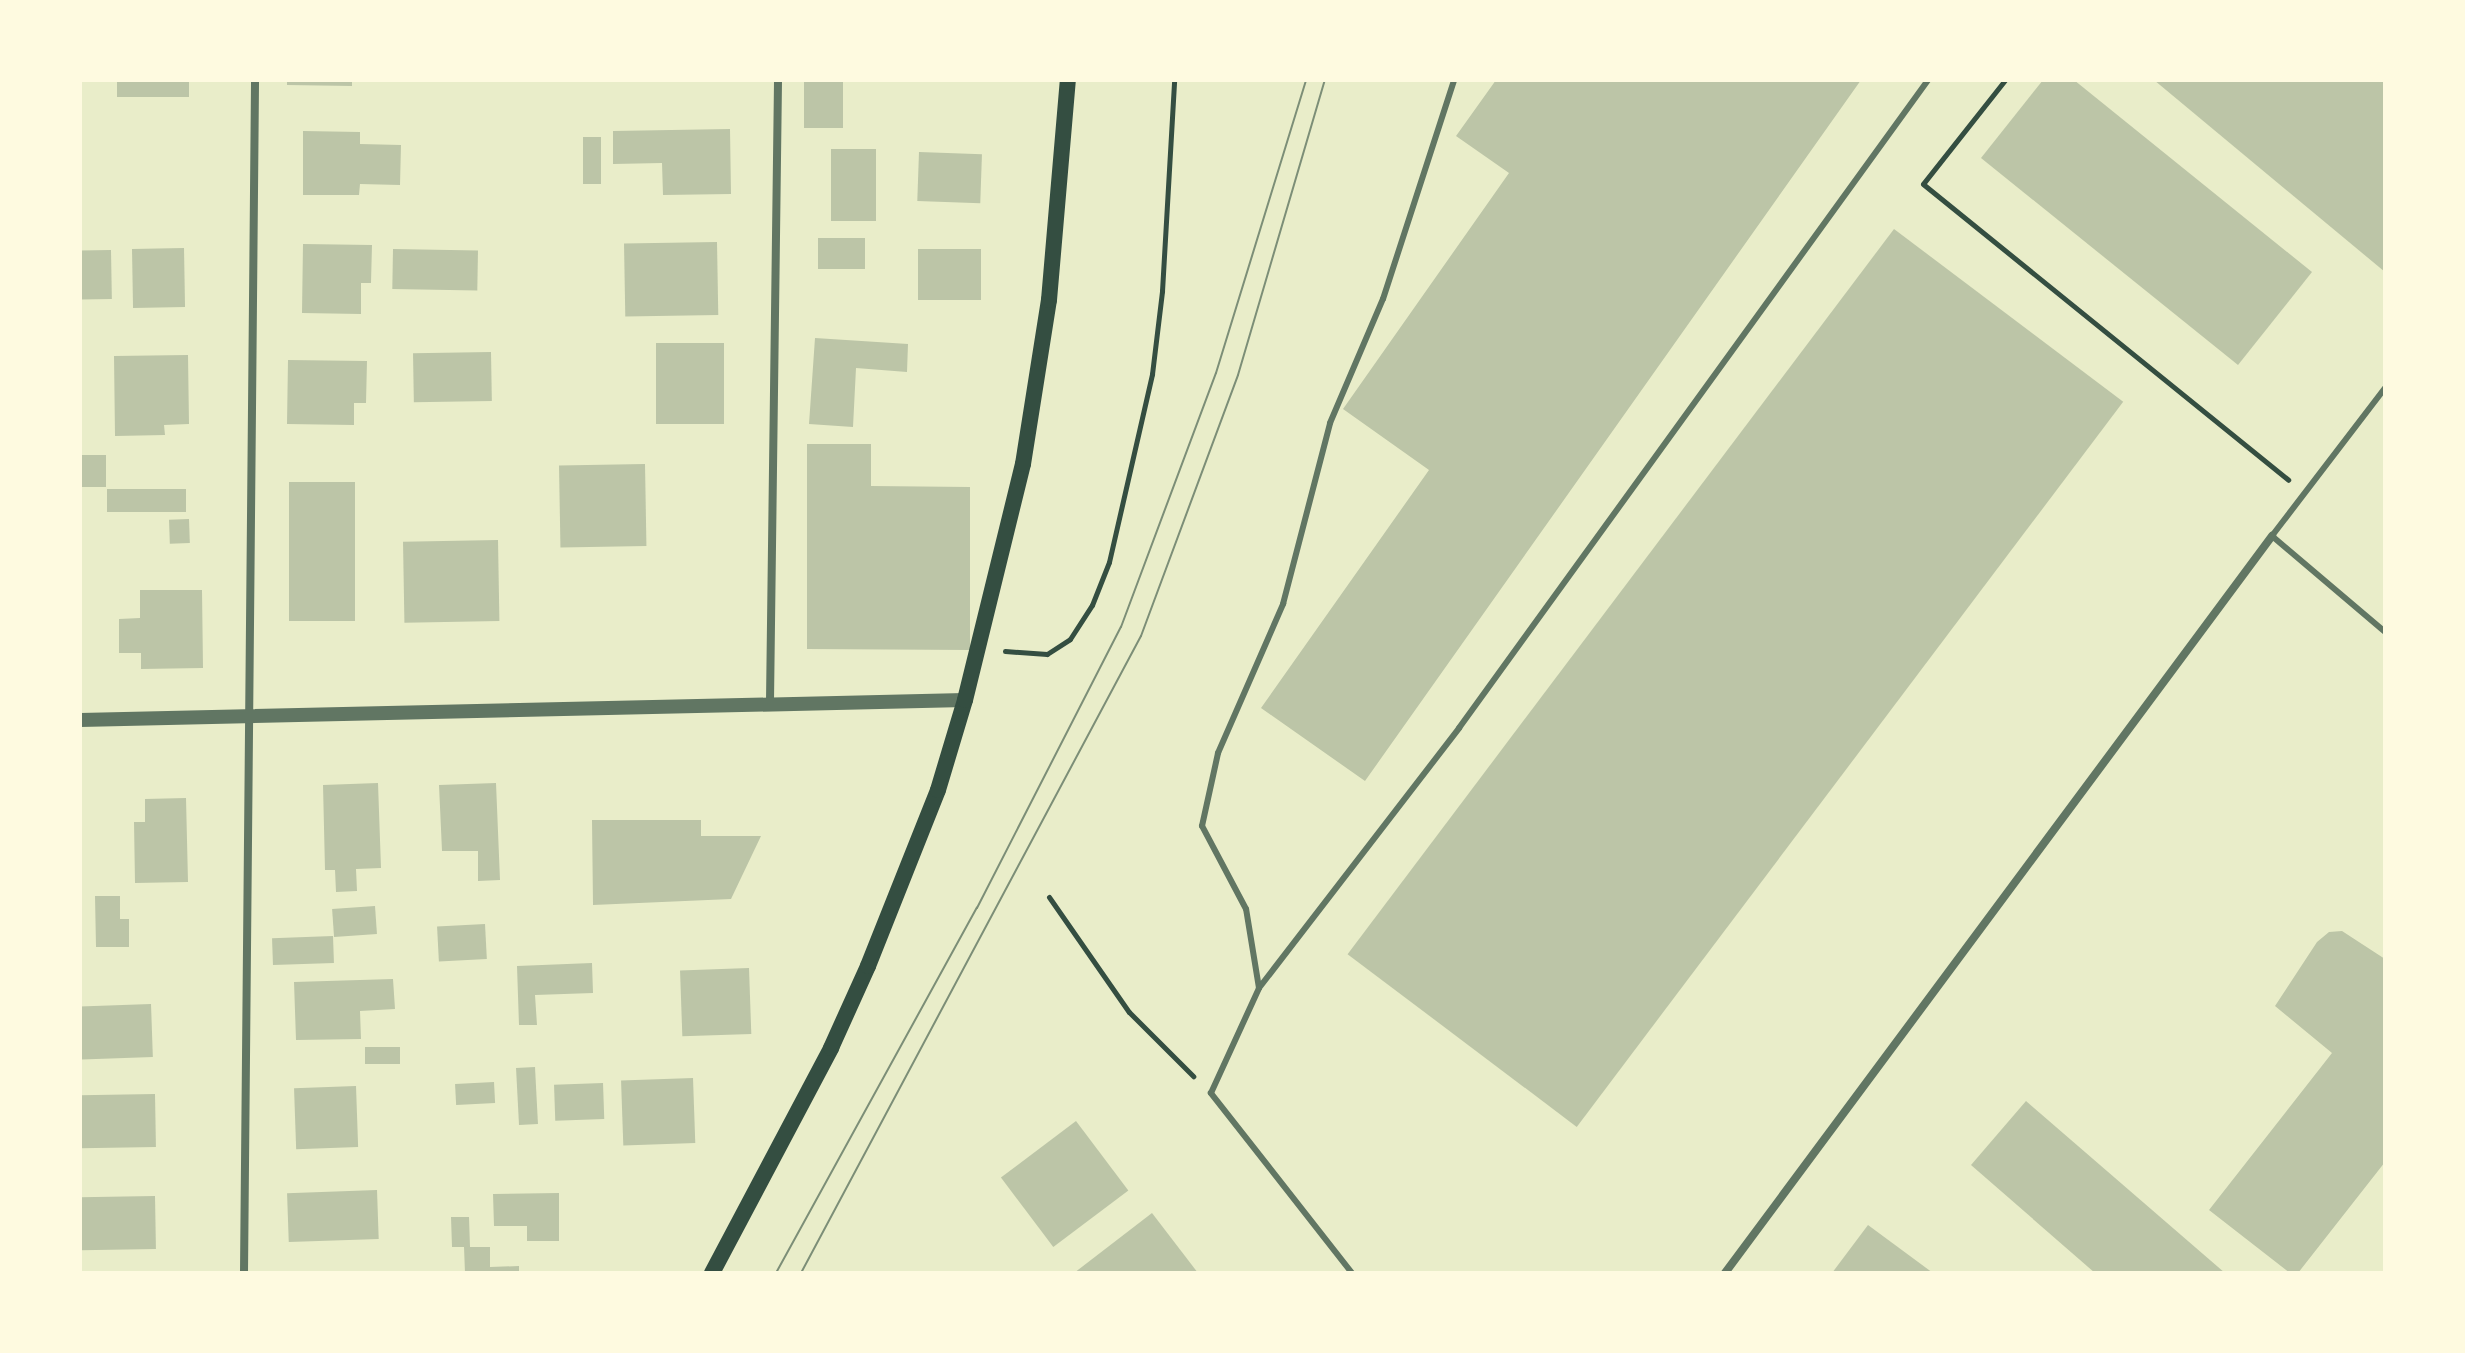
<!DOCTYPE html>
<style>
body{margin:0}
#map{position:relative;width:2465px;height:1353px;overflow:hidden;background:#e9edc9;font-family:"Open Sans",sans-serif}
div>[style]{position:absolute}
.building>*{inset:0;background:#bcc5a7;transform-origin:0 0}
.path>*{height:5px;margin:-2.5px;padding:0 2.5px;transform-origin:2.5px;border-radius:2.5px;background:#344e41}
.service>*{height:6px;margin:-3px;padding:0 3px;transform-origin:3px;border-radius:3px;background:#617663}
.minor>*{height:8px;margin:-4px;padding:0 4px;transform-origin:4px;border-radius:4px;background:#617663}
.tertiary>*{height:14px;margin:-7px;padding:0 7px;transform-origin:7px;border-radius:7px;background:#617663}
.secondary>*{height:16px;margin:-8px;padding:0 8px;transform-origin:8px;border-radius:8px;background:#344e41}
.tram>*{height:2px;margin:-1px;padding:0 1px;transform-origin:1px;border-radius:1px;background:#7c8e77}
span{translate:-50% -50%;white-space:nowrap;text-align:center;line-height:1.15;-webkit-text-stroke:7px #fefae0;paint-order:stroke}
.frame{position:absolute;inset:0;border:82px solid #fefae0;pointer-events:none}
</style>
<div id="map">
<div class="building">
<div style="left:117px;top:80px;width:72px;height:17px"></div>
<div style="clip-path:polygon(287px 80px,352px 80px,352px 86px,287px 85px)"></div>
<div style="left:804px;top:80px;width:39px;height:48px"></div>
<div style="clip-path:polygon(1496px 80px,1861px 80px,1365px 781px,1261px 708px,1429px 470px,1343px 409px,1509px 173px,1456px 136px)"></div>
<div style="clip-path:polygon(2043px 80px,2074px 80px,2312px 272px,2238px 365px,1981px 158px)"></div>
<div style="clip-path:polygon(2154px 80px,2385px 80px,2385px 272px)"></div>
<div style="clip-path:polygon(730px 129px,731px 194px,663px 195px,662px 163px,613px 164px,613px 131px)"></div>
<div style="clip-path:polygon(303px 131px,360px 132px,360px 144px,401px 145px,400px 185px,360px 184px,359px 195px,303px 195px)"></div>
<div style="left:583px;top:137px;width:18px;height:47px"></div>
<div style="left:831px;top:149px;width:45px;height:72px"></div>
<div style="left:919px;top:152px;width:63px;height:49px;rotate:2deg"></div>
<div style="left:1894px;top:229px;width:287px;height:908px;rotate:37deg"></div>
<div style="left:865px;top:238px;width:31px;height:47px;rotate:90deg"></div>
<div style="left:717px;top:242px;width:73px;height:93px;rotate:89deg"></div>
<div style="clip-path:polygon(303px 244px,372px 245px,371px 283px,361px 283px,361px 314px,302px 313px)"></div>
<div style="left:184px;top:248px;width:59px;height:52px;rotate:89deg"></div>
<div style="left:393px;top:249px;width:85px;height:40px;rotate:1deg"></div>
<div style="left:918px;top:249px;width:63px;height:51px"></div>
<div style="left:111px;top:250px;width:49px;height:31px;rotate:89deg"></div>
<div style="clip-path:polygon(815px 338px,908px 344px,907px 372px,856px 368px,853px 427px,809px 424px)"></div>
<div style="left:656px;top:343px;width:68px;height:81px"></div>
<div style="left:491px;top:352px;width:49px;height:78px;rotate:89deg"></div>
<div style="clip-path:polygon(188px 355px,189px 424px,164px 425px,165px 435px,115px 436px,114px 356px)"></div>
<div style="clip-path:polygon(288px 360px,367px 361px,366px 403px,354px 403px,354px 425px,287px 424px)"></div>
<div style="clip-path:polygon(807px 444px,871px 444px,871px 486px,970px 487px,970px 650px,807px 649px)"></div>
<div style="left:106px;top:455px;width:32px;height:26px;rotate:90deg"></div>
<div style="left:645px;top:464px;width:82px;height:86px;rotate:89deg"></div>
<div style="left:289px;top:482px;width:66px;height:139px"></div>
<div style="left:186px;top:489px;width:23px;height:79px;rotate:90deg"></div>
<div style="left:189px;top:519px;width:24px;height:20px;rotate:88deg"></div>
<div style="left:498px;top:540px;width:81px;height:95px;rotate:89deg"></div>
<div style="clip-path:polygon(140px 590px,202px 590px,203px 668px,141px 669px,141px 653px,119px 653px,119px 619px,140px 618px)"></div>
<div style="clip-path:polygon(378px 783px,381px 868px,356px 869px,357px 891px,336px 892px,335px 870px,325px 870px,323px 785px)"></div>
<div style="clip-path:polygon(496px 783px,500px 880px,478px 881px,478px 851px,442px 851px,439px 785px)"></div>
<div style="clip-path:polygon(186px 798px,188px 882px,135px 883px,134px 822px,145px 822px,145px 799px)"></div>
<div style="clip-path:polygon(592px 820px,701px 820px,701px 836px,761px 836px,731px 899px,593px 905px)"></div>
<div style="clip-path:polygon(95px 896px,120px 896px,120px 919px,129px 919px,129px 947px,96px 947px)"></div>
<div style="left:375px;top:906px;width:28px;height:43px;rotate:86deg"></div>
<div style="left:485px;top:924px;width:35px;height:48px;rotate:87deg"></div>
<div style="clip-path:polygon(2342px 931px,2385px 959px,2385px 1162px,2298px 1273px,2290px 1273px,2209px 1210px,2332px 1053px,2275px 1006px,2317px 942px,2329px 932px)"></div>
<div style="left:333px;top:936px;width:27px;height:61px;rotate:88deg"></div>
<div style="clip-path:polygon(592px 963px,593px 993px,535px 995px,537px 1025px,519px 1025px,517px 966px)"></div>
<div style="left:749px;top:968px;width:66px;height:69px;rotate:88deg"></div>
<div style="clip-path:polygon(393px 979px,395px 1009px,360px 1011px,361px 1039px,296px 1040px,294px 982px)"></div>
<div style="left:151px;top:1004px;width:53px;height:71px;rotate:88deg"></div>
<div style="left:400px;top:1047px;width:17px;height:35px;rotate:90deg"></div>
<div style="left:535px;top:1067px;width:57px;height:19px;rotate:87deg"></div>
<div style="left:693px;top:1078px;width:65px;height:72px;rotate:88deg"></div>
<div style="left:494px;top:1082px;width:21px;height:39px;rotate:87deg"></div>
<div style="left:603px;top:1083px;width:36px;height:49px;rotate:88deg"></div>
<div style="left:356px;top:1086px;width:61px;height:62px;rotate:88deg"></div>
<div style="left:155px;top:1094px;width:53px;height:75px;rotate:89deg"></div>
<div style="clip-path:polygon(2026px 1101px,2225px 1273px,2095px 1273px,1971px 1165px)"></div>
<div style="left:1076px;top:1121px;width:87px;height:94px;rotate:53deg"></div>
<div style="left:377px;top:1190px;width:49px;height:90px;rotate:88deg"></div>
<div style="clip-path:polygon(559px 1193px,559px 1241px,527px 1241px,527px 1226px,494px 1226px,493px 1194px)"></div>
<div style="left:155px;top:1196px;width:53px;height:75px;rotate:89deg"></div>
<div style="clip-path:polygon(1152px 1213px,1198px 1273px,1074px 1273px)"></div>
<div style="clip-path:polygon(451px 1217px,469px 1217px,470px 1247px,490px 1247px,490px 1267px,519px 1266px,519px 1273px,465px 1273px,464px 1247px,452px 1247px)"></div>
<div style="clip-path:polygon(1868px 1225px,1933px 1273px,1832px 1273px)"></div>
</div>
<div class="path">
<div style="left:2005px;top:80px;width:132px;rotate:128.3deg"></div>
<div style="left:1923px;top:184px;width:470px;rotate:39deg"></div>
<div style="left:1005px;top:651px;width:42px;rotate:4.1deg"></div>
<div style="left:1047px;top:654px;width:27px;rotate:-33deg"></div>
<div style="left:1070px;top:639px;width:40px;rotate:-57.1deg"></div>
<div style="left:1092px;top:605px;width:46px;rotate:-68.4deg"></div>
<div style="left:1109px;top:562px;width:193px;rotate:-77.1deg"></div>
<div style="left:1152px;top:374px;width:84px;rotate:-83.1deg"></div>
<div style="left:1162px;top:291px;width:211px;rotate:-86.7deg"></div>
<div style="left:1049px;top:897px;width:140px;rotate:55.2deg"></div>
<div style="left:1129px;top:1012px;width:91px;rotate:45deg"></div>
</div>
<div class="service">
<div style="left:2385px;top:388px;width:186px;rotate:127.4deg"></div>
<div style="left:2272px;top:536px;width:148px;rotate:40.3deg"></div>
<div style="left:1259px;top:988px;width:80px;rotate:-99.3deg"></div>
<div style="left:1246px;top:909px;width:94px;rotate:-117.9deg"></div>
<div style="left:1202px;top:826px;width:75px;rotate:-77.6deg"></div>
<div style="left:1218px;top:753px;width:163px;rotate:-66.4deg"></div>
<div style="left:1283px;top:604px;width:187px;rotate:-75.4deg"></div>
<div style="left:1330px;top:423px;width:135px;rotate:-66.9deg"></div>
<div style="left:1383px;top:299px;width:230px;rotate:-72deg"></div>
<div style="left:1352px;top:1273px;width:229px;rotate:-128.1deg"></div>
<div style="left:1211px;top:1093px;width:115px;rotate:-65.4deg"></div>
<div style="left:1259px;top:988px;width:328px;rotate:-52.4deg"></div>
<div style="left:1459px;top:728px;width:800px;rotate:-54.1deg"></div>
</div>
<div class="minor">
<div style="left:770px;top:701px;width:621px;rotate:-89.26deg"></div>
<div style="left:244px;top:1273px;width:1193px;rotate:-89.47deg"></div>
<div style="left:1725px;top:1273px;width:918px;rotate:-53.42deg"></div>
</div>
<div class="tertiary">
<div style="left:80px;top:720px;width:885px;rotate:-1.29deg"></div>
</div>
<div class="secondary">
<div style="left:712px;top:1273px;width:255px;rotate:-62.1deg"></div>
<div style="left:831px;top:1048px;width:90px;rotate:-65.7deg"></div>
<div style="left:868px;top:966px;width:189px;rotate:-68.3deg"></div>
<div style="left:938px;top:790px;width:94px;rotate:-73.3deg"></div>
<div style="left:965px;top:700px;width:243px;rotate:-76.2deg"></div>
<div style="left:1023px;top:464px;width:166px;rotate:-81deg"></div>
<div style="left:1049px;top:300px;width:221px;rotate:-85.1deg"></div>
</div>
<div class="tram">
<div style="left:776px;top:1273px;width:417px;rotate:-61.2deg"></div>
<div style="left:977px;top:908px;width:316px;rotate:-62.9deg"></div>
<div style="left:1121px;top:627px;width:271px;rotate:-69.5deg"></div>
<div style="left:1216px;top:373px;width:307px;rotate:-72.9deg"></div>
<div style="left:801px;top:1273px;width:722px;rotate:-61.91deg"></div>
<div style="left:1141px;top:636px;width:278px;rotate:-69.6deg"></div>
<div style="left:1238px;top:375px;width:308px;rotate:-73.6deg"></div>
</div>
<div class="frame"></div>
</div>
